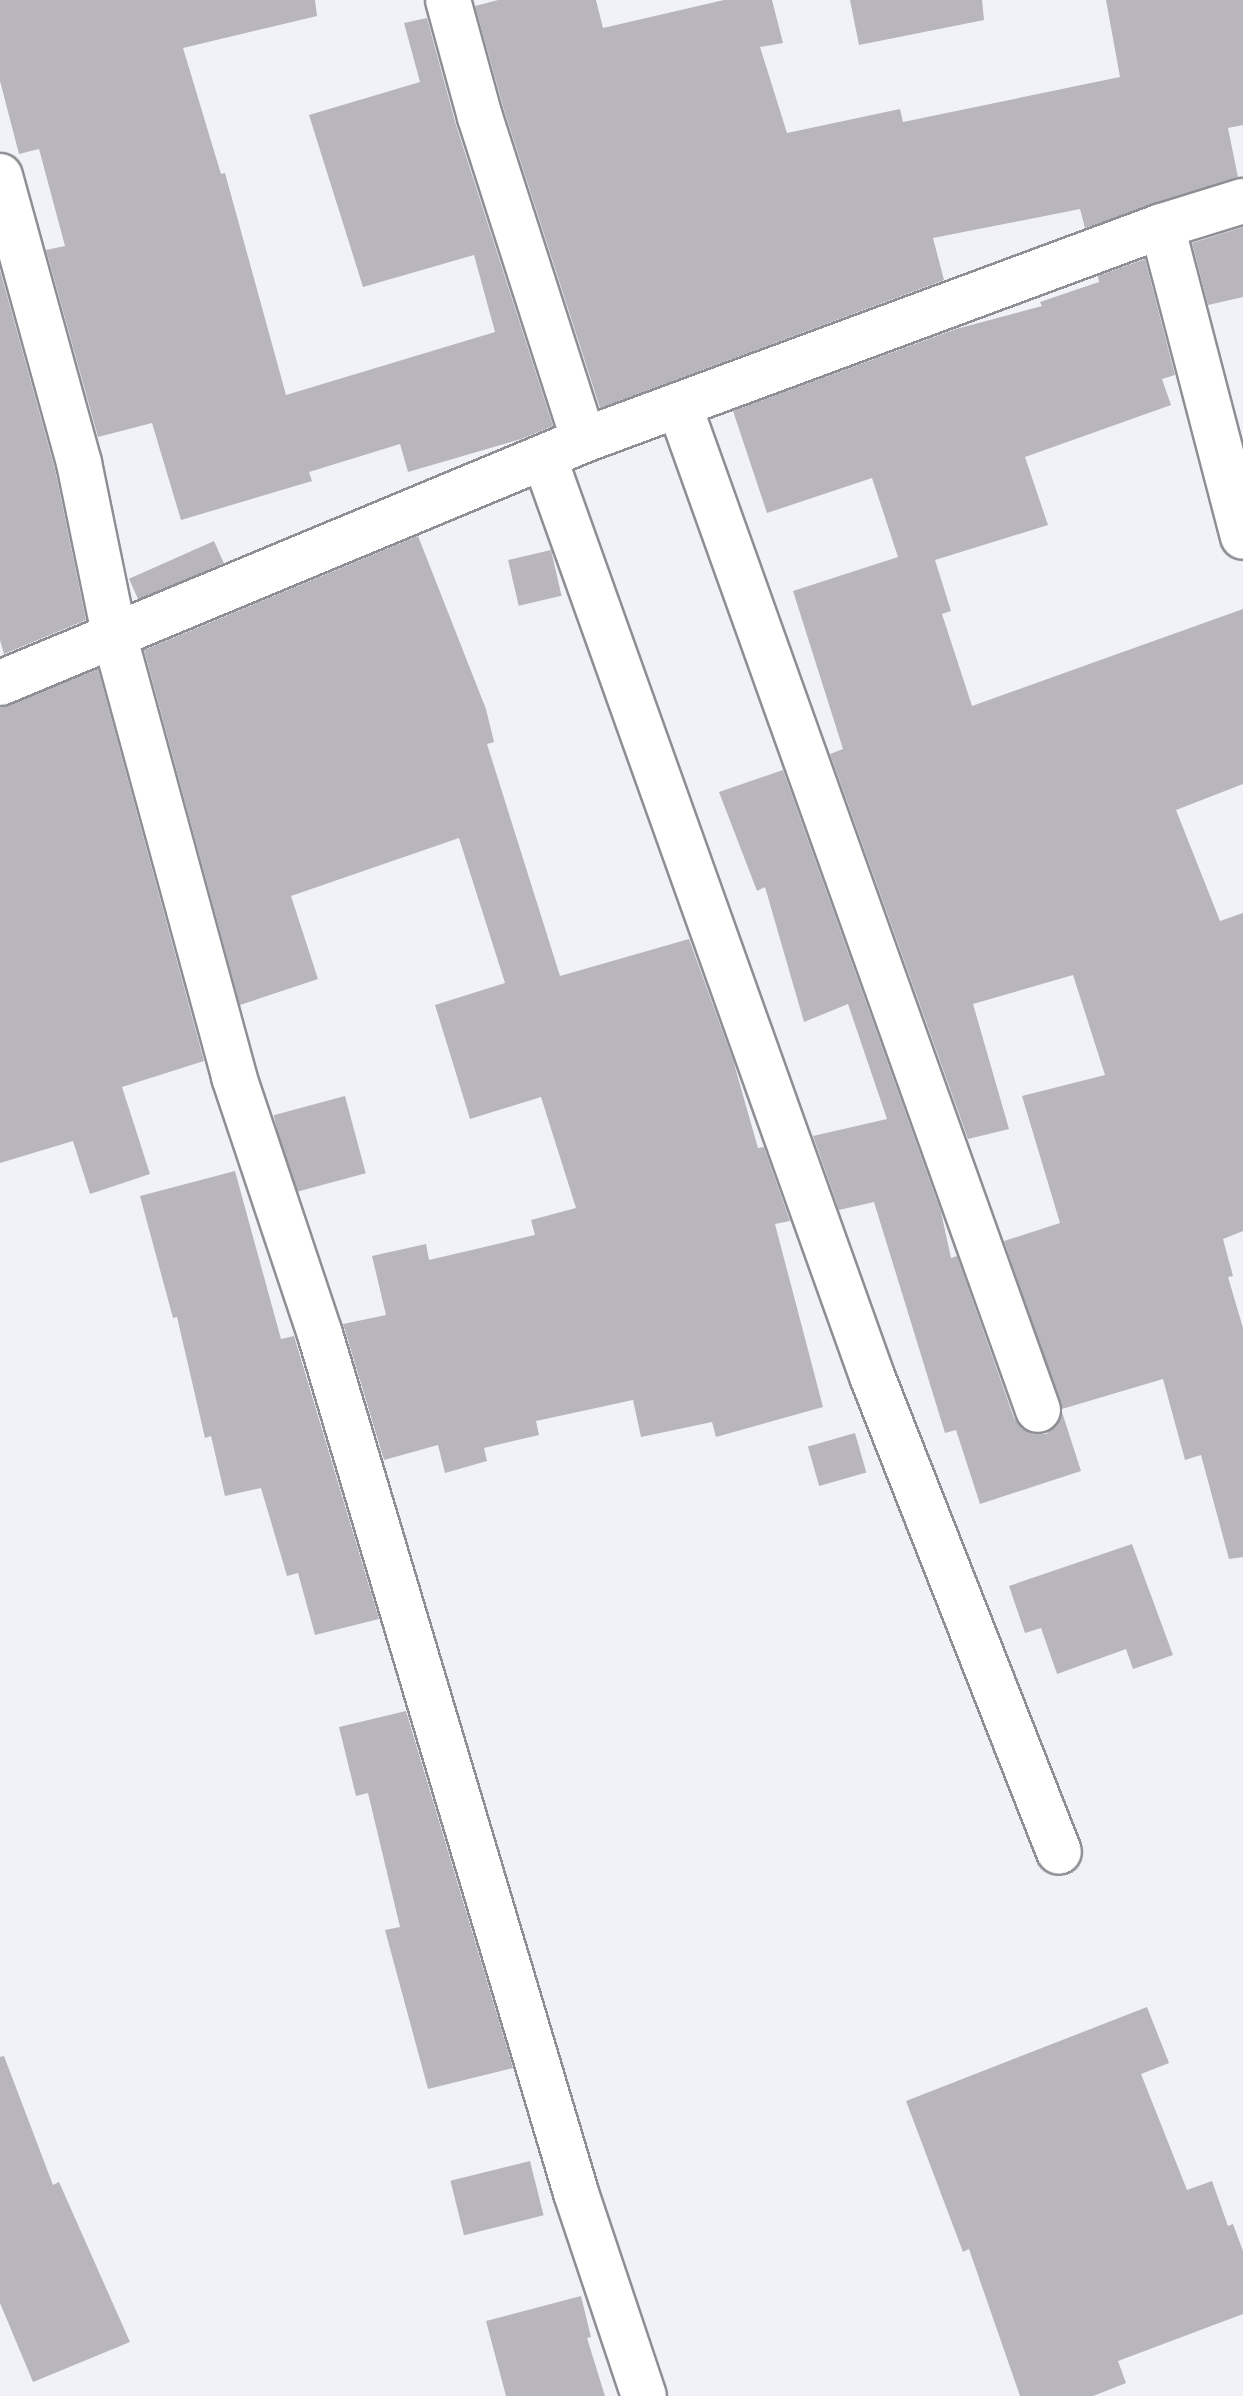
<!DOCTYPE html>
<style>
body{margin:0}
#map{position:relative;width:1243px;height:2396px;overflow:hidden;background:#f0f2f8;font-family:"Space Grotesk",sans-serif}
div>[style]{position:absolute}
.building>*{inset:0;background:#b8b6bc;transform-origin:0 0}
.roads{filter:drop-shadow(2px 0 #8d8f94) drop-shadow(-2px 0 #8d8f94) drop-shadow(0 2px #8d8f94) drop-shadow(0 -2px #8d8f94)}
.minor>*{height:44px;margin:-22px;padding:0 22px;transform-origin:22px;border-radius:22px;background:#fff}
span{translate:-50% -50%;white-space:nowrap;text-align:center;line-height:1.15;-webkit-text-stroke:8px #fff;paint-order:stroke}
</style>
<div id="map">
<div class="building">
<div style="clip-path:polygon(0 0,315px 0,317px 16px,183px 48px,221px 174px,225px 173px,286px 395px,495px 332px,474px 255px,363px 287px,309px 115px,420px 82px,404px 23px,427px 18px,456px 125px,553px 426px,521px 439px,408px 472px,400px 444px,309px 472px,312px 481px,181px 520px,152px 423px,98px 437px,46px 250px,65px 246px,39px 149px,19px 154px,0 81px)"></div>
<div style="clip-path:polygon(498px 0,596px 0,603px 28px,724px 0,772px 0,783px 43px,760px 47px,787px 133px,900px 109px,903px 122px,1120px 77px,1106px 0,1243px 0,1243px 125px,1228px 128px,1238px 177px,1085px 228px,1080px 209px,933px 238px,944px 280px,600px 408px,504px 110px,475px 6px)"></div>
<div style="clip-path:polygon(850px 0,982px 0,984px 20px,859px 45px)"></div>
<div style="clip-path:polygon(1243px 227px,1243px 297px,1208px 305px,1192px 243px)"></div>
<div style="clip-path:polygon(1145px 259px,1175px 375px,1162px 379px,1171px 405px,1025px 457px,1048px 525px,935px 560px,951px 611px,942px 614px,972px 706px,1243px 609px,1243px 784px,1176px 810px,1220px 921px,1243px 913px,1243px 1231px,1223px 1239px,1233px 1276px,1228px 1277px,1243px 1328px,1243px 1557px,1229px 1559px,1201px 1455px,1185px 1460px,1163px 1379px,1062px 1409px,1004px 1241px,1060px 1223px,1022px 1096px,1105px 1075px,1073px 975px,973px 1004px,1009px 1129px,968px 1139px,830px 754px,843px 749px,793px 591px,898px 557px,872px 478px,767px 513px,733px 411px,956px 329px,1042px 306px,1040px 302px,1099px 282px,1098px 276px)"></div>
<div style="clip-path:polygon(0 270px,55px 469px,86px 620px,4px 654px,0 640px)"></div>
<div style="clip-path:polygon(418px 536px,486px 709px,494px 742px,487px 744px,560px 976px,689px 939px,733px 1060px,758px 1148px,764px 1147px,790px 1221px,775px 1224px,823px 1407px,716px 1437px,712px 1422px,641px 1437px,633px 1400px,536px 1421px,539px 1435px,484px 1448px,487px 1461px,445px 1473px,438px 1445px,384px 1460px,343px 1324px,386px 1315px,372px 1256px,426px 1244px,429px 1260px,535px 1235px,531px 1220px,576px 1208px,541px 1097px,470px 1119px,435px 1005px,505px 983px,459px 838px,291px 896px,318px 979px,240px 1005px,144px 650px)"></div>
<div style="left:214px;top:541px;width:24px;height:93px;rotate:66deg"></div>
<div style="left:551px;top:550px;width:47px;height:44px;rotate:77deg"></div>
<div style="clip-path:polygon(98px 669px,204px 1061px,122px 1087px,150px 1174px,90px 1194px,73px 1141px,0 1163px,0 708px)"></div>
<div style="clip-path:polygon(783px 770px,941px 1212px,951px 1258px,957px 1256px,1014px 1418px,1022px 1429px,1033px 1434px,1046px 1434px,1057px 1426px,1062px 1412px,1081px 1471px,980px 1504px,956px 1430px,945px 1433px,874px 1202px,839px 1210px,813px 1136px,887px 1119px,848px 1004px,804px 1022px,765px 887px,757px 891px,719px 792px)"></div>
<div style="left:345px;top:1096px;width:80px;height:74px;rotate:75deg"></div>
<div style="clip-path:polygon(235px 1171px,281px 1339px,294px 1336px,379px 1619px,315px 1635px,298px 1573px,287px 1576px,261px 1488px,225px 1496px,211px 1436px,205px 1438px,177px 1317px,173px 1318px,140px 1196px)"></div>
<div style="left:855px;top:1433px;width:41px;height:49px;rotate:74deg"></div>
<div style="clip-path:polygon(1132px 1544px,1173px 1655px,1133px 1669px,1126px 1649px,1057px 1674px,1041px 1628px,1025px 1633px,1009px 1586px)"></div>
<div style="clip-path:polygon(406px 1711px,513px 2068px,428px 2089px,385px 1930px,400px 1927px,368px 1793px,356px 1796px,339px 1727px)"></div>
<div style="clip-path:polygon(1147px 2007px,1169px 2063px,1141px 2074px,1187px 2190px,1212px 2181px,1228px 2226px,1233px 2224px,1243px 2251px,1243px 2314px,1118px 2361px,1126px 2383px,1093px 2396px,1020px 2396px,969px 2249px,963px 2252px,906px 2101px)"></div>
<div style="clip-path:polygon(4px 2056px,53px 2185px,59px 2182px,130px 2342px,33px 2382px,0 2303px,0 2057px)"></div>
<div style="left:530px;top:2161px;width:56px;height:82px;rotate:76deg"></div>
<div style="clip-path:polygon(581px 2296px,591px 2337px,587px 2338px,605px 2396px,506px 2396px,486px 2321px)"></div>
</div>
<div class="roads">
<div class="minor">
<div style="left:448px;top:0;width:121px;rotate:74.7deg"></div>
<div style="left:480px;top:117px;width:339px;rotate:72.2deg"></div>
<div style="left:0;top:176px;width:298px;rotate:74.6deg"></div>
<div style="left:79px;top:463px;width:179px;rotate:78.4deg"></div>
<div style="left:115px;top:638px;width:455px;rotate:74.8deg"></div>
<div style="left:234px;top:1077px;width:271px;rotate:71.5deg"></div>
<div style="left:320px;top:1334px;width:896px;rotate:73.4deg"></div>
<div style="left:576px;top:2193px;width:214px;rotate:71.5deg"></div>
<div style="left:1162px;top:226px;width:321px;rotate:75.4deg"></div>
<div style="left:679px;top:405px;width:1067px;rotate:70.34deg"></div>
<div style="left:544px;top:457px;width:976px;rotate:70.36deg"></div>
<div style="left:872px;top:1376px;width:511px;rotate:68.55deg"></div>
<div style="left:0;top:683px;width:633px;rotate:-22.59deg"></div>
<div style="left:584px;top:440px;width:616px;rotate:-20.32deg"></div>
<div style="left:1162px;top:226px;width:85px;rotate:-17.2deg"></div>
</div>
</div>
</div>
